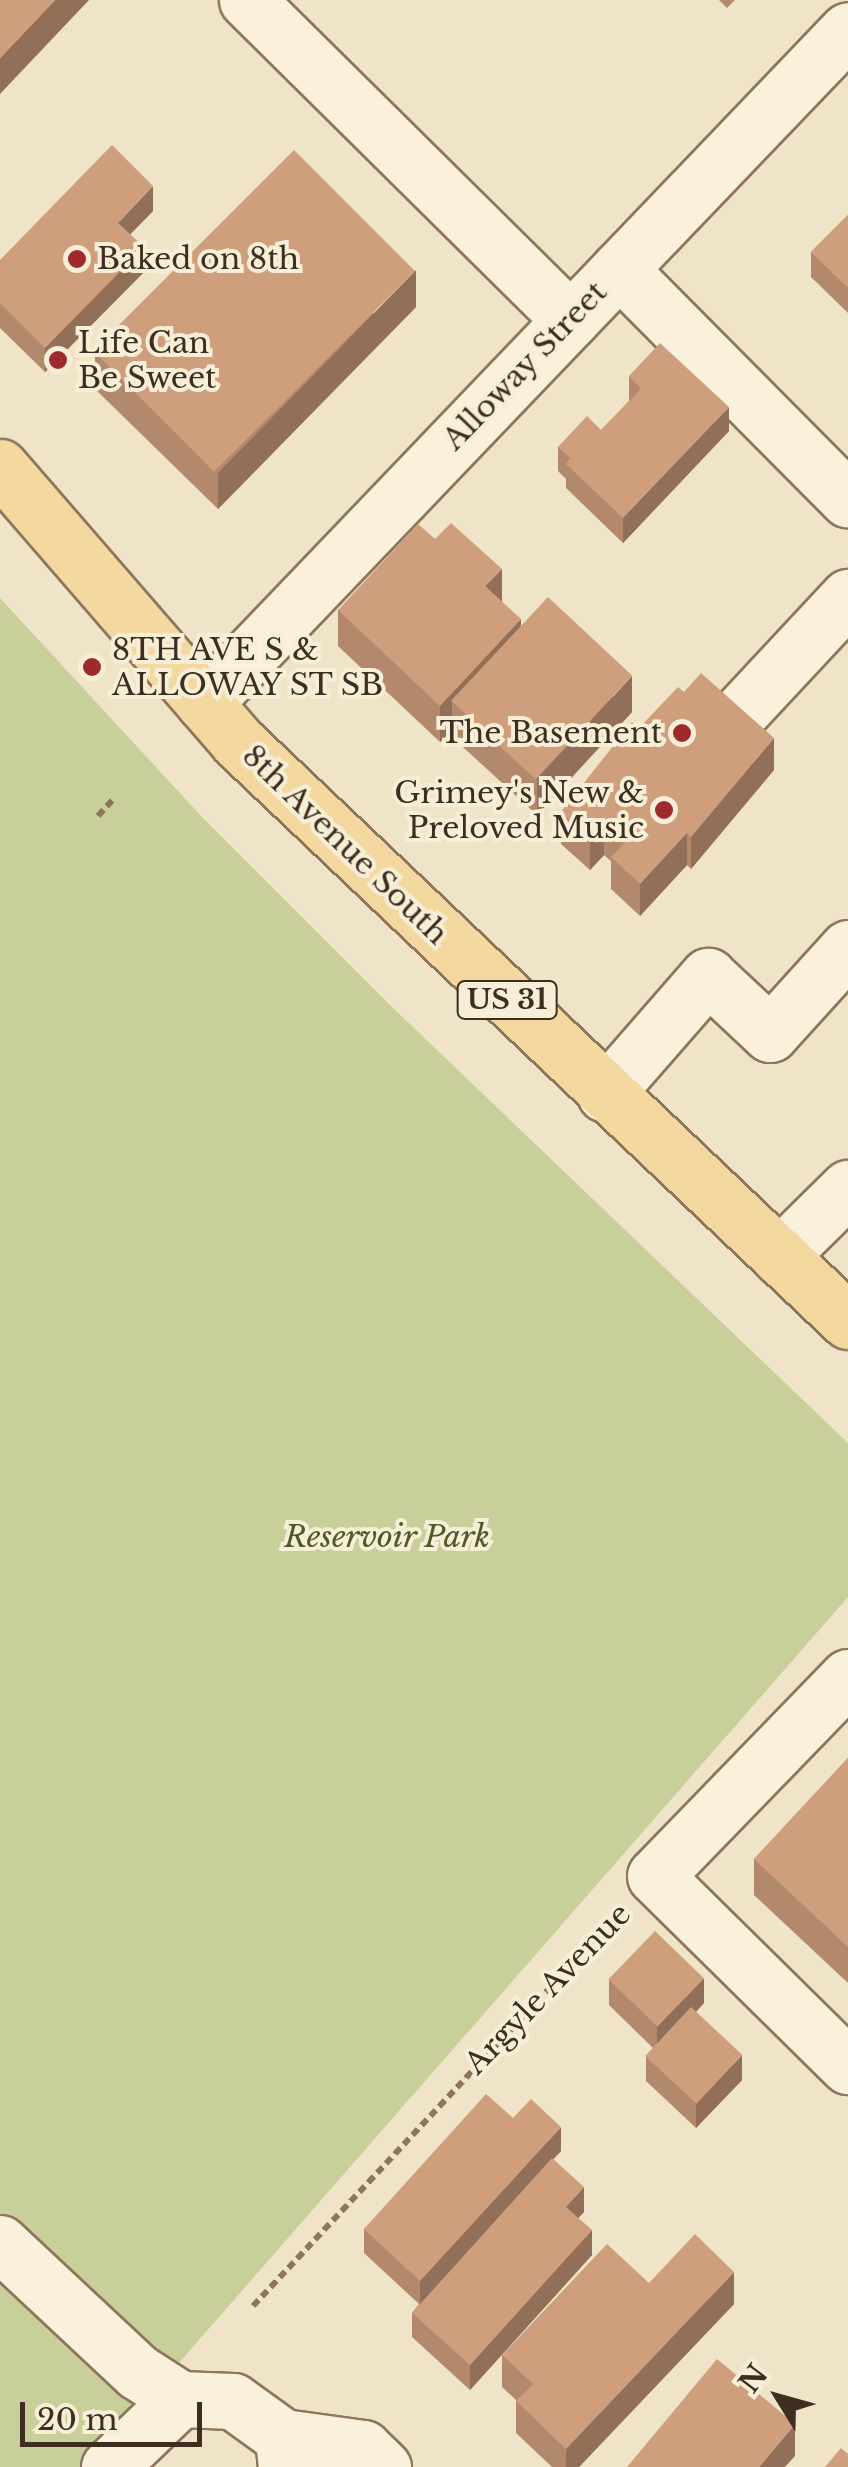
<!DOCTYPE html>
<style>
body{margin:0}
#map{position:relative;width:848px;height:2467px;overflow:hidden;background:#f0e4c8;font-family:"Libre Baskerville",serif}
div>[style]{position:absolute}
.green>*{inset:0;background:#c9cf9b}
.path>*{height:6px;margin-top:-3px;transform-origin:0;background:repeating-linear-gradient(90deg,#8d765c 0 8px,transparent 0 13px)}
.roads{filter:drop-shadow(2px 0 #8d765c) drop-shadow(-2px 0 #8d765c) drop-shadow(0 2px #8d765c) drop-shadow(0 -2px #8d765c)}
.minor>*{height:55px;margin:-27.5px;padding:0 27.5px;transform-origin:27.5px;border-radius:27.5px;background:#faf1dc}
.major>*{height:55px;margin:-27.5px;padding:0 27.5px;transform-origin:27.5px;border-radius:27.5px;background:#f3d9a0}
.wall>*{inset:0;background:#b2896c}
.shaded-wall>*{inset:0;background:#916f58}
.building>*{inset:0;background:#cf9f7d;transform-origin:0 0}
.dots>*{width:28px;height:28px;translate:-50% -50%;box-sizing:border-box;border:5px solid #f7eed8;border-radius:50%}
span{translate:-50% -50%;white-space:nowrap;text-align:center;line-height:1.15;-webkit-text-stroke:8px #f7eed8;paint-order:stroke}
.shield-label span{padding:2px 8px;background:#f7eed8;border:2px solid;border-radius:8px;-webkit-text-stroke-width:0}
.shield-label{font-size:28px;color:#3d2e20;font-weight:700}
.poi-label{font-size:30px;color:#3d2e20}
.left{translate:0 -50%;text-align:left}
.right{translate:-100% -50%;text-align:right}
.street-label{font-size:30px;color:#3d2e20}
.park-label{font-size:30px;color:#4d5a26;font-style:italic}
.north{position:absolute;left:728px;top:2347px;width:100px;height:100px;-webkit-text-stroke:8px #f7eed8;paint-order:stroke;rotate:307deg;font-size:28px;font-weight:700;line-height:40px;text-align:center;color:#3d2e20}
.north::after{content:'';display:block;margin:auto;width:35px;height:45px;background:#3d2e20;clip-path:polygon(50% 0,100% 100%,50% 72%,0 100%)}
.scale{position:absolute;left:20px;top:2402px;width:182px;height:45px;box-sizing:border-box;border:5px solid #3d2e20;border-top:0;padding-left:12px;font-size:30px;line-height:35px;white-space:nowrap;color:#3d2e20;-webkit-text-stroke:8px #f7eed8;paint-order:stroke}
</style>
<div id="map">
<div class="green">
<div style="clip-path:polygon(0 598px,202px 817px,392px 1007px,848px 1443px,848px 1597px,88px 2467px,0 2467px)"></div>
</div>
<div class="path">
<div style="left:98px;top:816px;width:25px;rotate:-48deg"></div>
<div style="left:253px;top:2306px;width:532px;rotate:-46.98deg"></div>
</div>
<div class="roads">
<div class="minor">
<div style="left:247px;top:0;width:455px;rotate:44.7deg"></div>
<div style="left:619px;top:269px;width:325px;rotate:45.2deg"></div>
<div style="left:204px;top:703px;width:931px;rotate:-46.26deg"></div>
<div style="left:737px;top:716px;width:163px;rotate:-47deg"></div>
<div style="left:605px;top:1094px;width:157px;rotate:-48.9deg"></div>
<div style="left:708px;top:976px;width:85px;rotate:43.1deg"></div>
<div style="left:770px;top:1034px;width:116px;rotate:-47.8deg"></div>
<div style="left:779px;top:1256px;width:97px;rotate:-44.6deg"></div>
<div style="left:848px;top:1677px;width:277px;rotate:134.1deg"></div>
<div style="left:655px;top:1876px;width:271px;rotate:44.6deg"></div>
<div style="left:0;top:2243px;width:189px;rotate:43.1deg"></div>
<div style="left:138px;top:2372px;width:50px;rotate:32.7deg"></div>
<div style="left:109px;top:2467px;width:98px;rotate:-43.8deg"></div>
<div style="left:180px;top:2399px;width:53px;rotate:2.2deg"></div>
<div style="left:233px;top:2401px;width:62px;rotate:35.8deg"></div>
<div style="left:286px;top:2467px;width:30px;rotate:-96deg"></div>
<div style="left:283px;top:2437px;width:81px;rotate:7.8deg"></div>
<div style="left:363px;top:2448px;width:28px;rotate:44deg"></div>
</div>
<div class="major">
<div style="left:0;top:467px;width:364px;rotate:49.1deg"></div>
<div style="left:238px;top:742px;width:841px;rotate:43.51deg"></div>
</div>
</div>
<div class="wall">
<div style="clip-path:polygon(719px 0,735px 0,727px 8px)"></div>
<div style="clip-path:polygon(153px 211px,130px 234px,144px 272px,45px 372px,0 328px,0 260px)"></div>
<div style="clip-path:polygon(848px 215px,848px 313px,811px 277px,811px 252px)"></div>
<div style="clip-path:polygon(416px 307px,218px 509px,95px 389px,95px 353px)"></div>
<div style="clip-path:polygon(629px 376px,729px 431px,623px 543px,566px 488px,566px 479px,558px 471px,558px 447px,601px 430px,629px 401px)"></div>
<div style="clip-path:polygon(502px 602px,521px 626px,632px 712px,537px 815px,452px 737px,452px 730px,440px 742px,338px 646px,338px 610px)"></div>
<div style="clip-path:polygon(639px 728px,774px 770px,691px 869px,687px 865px,640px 916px,611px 889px,611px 861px,604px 855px,590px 870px,561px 844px,561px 812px)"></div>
<div style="clip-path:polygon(848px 1758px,848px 1983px,754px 1895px,754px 1859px)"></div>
<div style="clip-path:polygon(609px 1980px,704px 2003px,696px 2012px,742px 2080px,696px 2128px,646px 2081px,646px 2056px,653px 2048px,609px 2005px)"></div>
<div style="clip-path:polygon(513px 2118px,561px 2151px,553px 2159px,584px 2212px,578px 2218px,592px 2255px,470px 2390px,412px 2337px,412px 2313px,419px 2304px,364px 2253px,364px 2229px)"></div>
<div style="clip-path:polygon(649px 2283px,734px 2304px,579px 2467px,552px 2467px,516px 2433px,516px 2400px,502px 2387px,502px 2355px)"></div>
</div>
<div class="shaded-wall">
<div style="clip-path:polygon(55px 0,89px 0,0 94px,0 58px)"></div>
<div style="clip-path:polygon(153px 186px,153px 211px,118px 247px,118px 223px)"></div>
<div style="clip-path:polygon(144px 247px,144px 272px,45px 372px,45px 348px)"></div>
<div style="clip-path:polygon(416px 270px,416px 307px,218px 509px,218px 473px)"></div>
<div style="clip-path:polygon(729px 407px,729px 431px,623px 543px,623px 518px)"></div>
<div style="clip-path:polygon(502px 569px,502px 605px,485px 586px)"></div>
<div style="clip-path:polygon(521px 619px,521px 655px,452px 701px,452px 730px,440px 742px,440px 706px)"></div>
<div style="clip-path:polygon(632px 676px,632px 712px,537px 815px,537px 779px)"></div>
<div style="clip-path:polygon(774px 738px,774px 770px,691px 869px,691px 837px)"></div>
<div style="clip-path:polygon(604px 823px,604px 855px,590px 870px,590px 838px)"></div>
<div style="clip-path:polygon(687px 833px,687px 865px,640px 916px,640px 884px)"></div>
<div style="clip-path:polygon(704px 1978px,704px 2003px,657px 2052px,657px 2027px)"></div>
<div style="clip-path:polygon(742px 2055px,742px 2080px,696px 2128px,696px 2104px)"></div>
<div style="clip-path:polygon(561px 2127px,561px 2151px,420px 2305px,420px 2281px)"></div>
<div style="clip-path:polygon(584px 2187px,584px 2212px,566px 2231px,566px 2207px)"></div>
<div style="clip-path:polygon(592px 2230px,592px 2255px,470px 2390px,470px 2365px)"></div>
<div style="clip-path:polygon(734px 2272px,734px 2304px,579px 2467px,566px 2467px,566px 2449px)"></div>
<div style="clip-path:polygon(795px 2424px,795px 2456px,785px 2467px,759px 2467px)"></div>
</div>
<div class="building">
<div style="clip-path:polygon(0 0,55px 0,0 58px)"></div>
<div style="clip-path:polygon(112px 145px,153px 186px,118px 223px,144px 247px,45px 348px,0 303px,0 260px)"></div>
<div style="left:294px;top:150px;width:171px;height:284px;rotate:45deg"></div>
<div style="clip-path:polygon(848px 215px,848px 288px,811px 252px)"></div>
<div style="clip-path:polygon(660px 343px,729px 407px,623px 518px,566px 464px,570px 458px,558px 447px,587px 416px,601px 430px,641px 389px,629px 376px)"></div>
<div style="clip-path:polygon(451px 523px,502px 569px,485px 586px,521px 619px,440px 706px,338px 610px,418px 524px,435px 539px)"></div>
<div style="left:548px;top:597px;width:115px;height:142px;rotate:43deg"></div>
<div style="clip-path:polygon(701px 673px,774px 738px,691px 837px,687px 833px,640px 884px,611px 857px,625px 842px,604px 823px,590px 838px,561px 812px,632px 722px,639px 728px,678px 687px,684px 692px)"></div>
<div style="clip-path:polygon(848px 1758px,848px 1947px,754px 1859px)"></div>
<div style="left:655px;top:1931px;width:68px;height:67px;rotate:44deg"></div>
<div style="left:691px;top:2007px;width:70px;height:67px;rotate:43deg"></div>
<div style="clip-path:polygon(486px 2094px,513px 2118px,531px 2099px,561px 2127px,420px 2281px,364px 2229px)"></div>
<div style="clip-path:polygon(552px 2158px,584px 2187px,566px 2207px,592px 2230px,470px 2365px,412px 2313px)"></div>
<div style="clip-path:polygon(695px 2234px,734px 2272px,566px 2449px,516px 2401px,533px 2384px,502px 2355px,607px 2244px,649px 2283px)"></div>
<div style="clip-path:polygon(717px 2359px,795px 2424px,759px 2467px,627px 2467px)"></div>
<div style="clip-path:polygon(841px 2448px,848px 2454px,848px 2467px,825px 2467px)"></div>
</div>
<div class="dots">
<div style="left:77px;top:259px;background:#9e2a2b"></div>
<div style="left:58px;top:360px;background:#9e2a2b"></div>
<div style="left:92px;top:667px;background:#9e2a2b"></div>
<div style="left:682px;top:733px;background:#9e2a2b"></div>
<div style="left:664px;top:810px;background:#9e2a2b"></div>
</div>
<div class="shield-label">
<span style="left:507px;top:1000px">US 31</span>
</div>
<div class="poi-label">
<span class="left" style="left:97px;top:259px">Baked on 8th</span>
<span class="left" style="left:78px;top:360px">Life Can<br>Be Sweet</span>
<span class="left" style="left:112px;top:667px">8TH AVE S &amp;<br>ALLOWAY ST SB</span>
<span class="right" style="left:662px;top:733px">The Basement</span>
<span class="right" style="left:644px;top:810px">Grimey's New &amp;<br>Preloved Music</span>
</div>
<div class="street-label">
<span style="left:525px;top:366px;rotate:-46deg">Alloway Street</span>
<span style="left:345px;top:845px;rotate:44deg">8th Avenue South</span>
<span style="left:548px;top:1989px;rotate:-46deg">Argyle Avenue</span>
</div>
<div class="park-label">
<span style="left:387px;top:1537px">Reservoir Park</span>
</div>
<div class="north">N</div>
<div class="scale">20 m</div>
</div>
